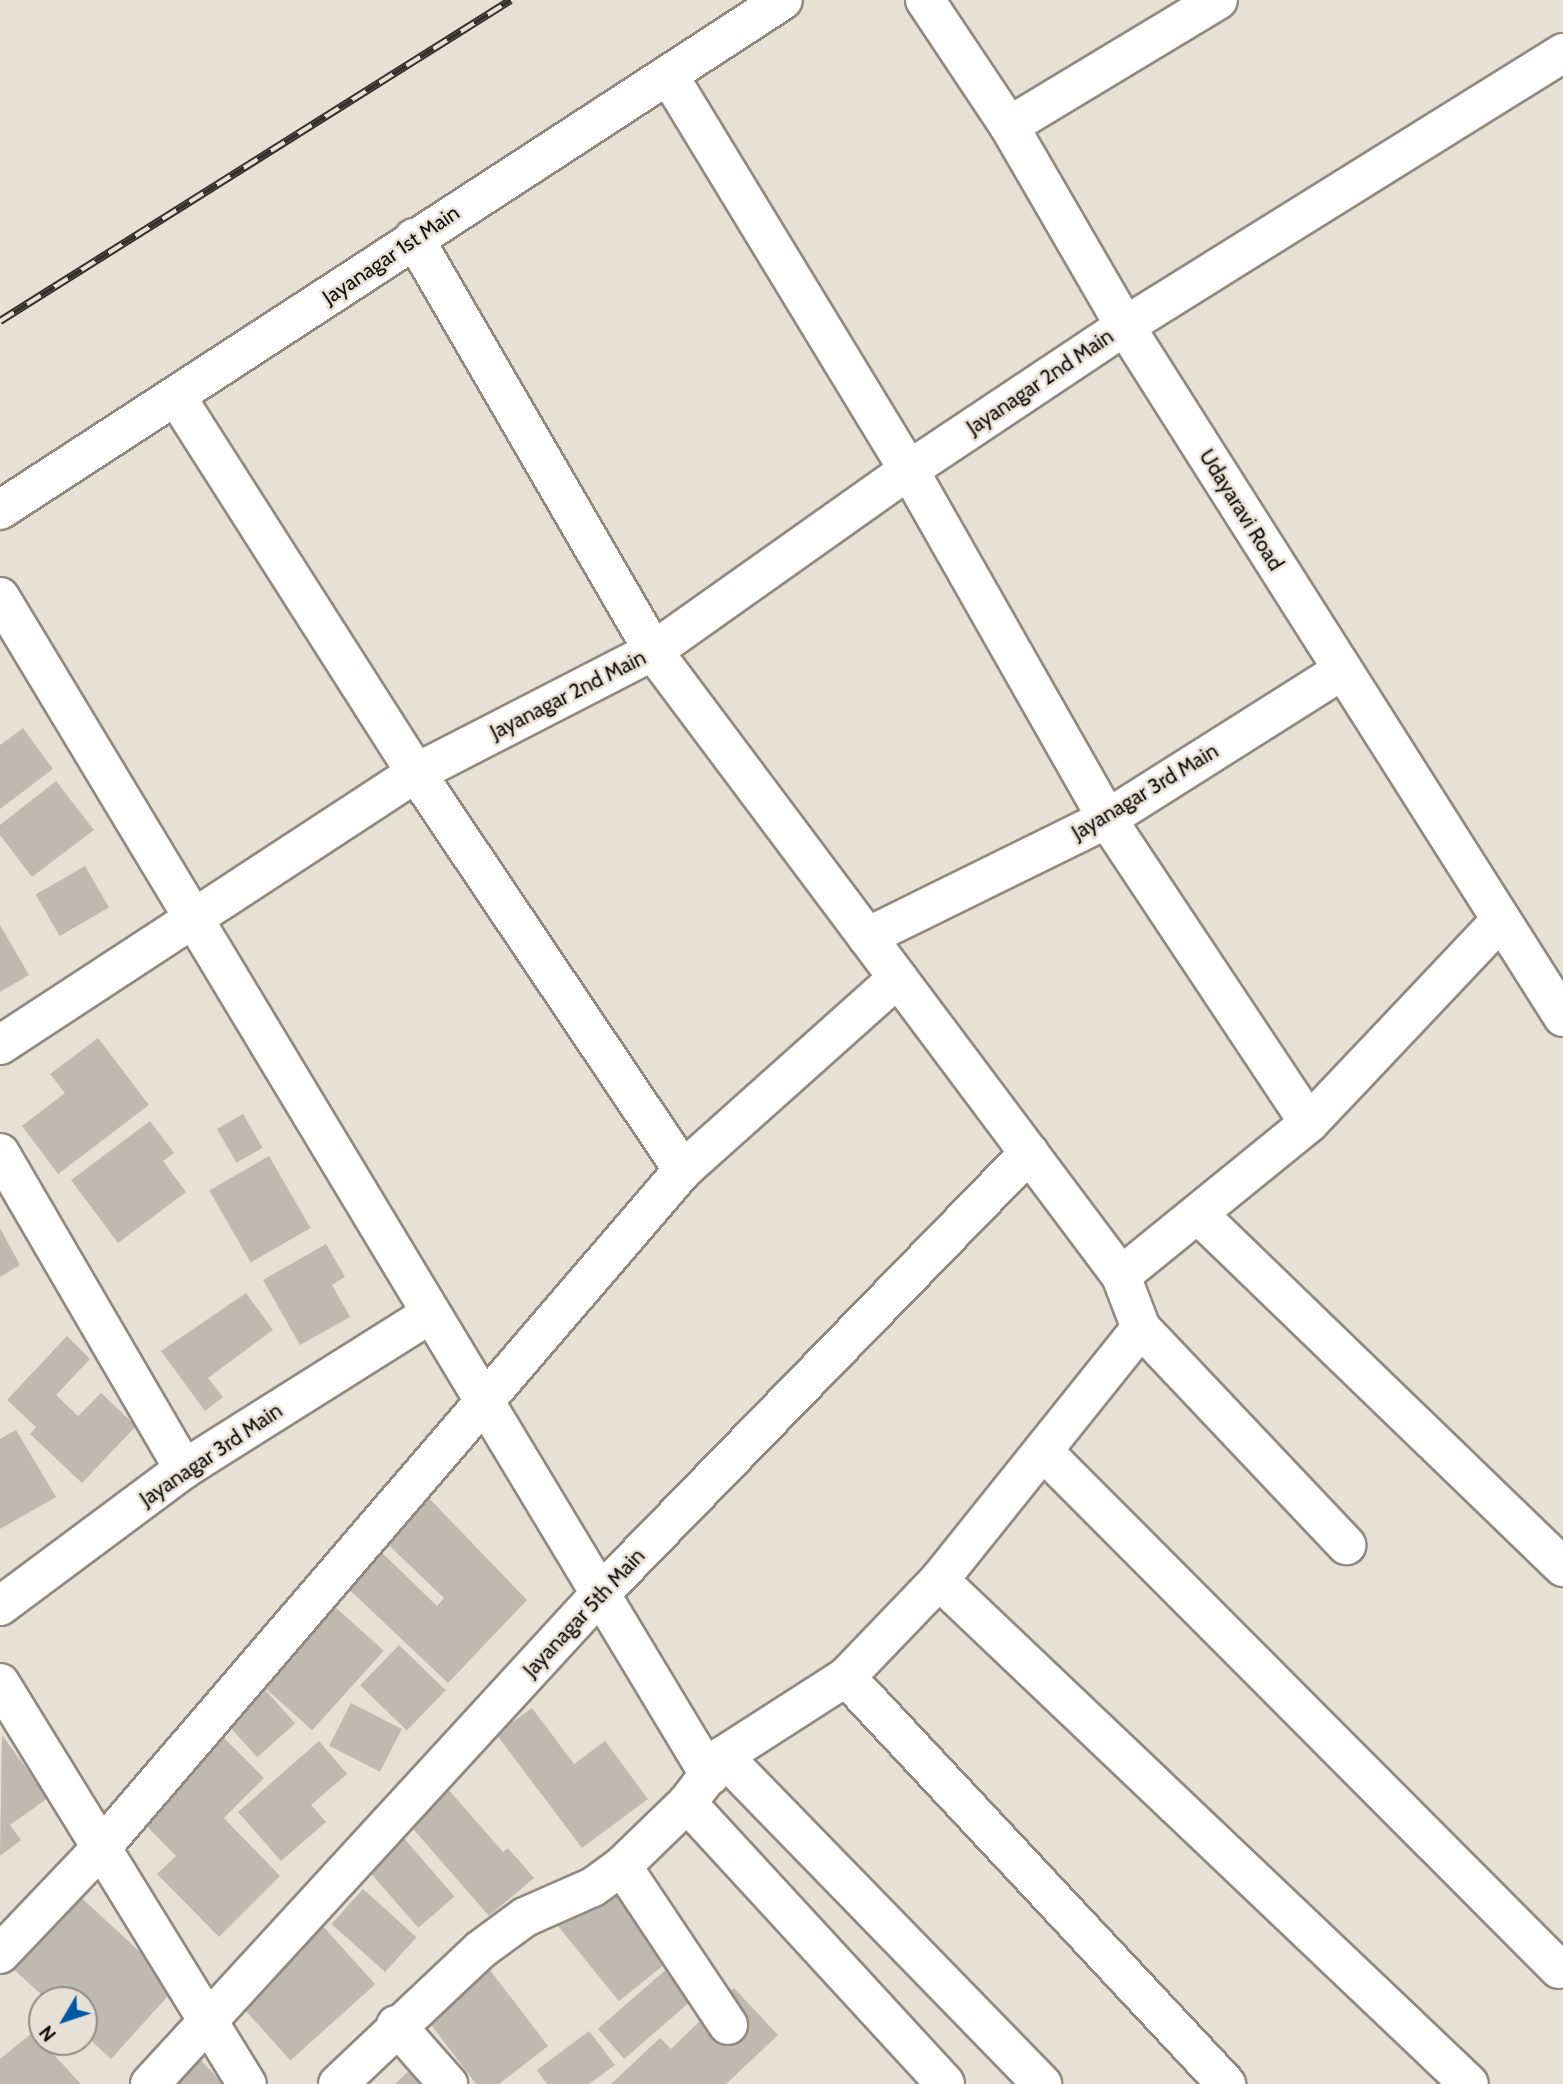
<!DOCTYPE html>
<style>
body{margin:0}
#map{position:relative;width:1563px;height:2084px;overflow:hidden;background:#e7e0d5;font-family:Cabin,sans-serif}
div>[style]{position:absolute}
.building>*{inset:0;background:#c0b9af;transform-origin:0 0}
.roads{filter:drop-shadow(2px 0 #908a80) drop-shadow(-2px 0 #908a80) drop-shadow(0 2px #908a80) drop-shadow(0 -2px #908a80)}
.minor>*{height:38px;margin:-19px;padding:0 19px;transform-origin:19px;border-radius:19px;background:#fff}
.tertiary>*{height:38px;margin:-19px;padding:0 19px;transform-origin:19px;border-radius:19px;background:#fff}
.rail>*{height:8px;margin-top:-4px;transform-origin:0;background:repeating-linear-gradient(90deg,#e7e0d5 0 16px,#33302b 0 32px);box-sizing:border-box;border-block:2px solid #33302b}
span{translate:-50% -50%;white-space:nowrap;text-align:center;line-height:1.15;-webkit-text-stroke:5px #e7e0d5;paint-order:stroke}
.street-label{font-size:21px;color:#110f0b}
.north{position:absolute;left:28px;top:1986px;width:70px;height:70px;box-sizing:border-box;background:#e7e0d5;border:2px solid #918c84;border-radius:50%;rotate:231deg;font-size:19px;font-weight:700;line-height:28px;text-align:center;color:#110f0b}
.north::after{content:'';display:block;margin:auto;width:24px;height:32px;background:#0058a5;clip-path:polygon(50% 0,100% 100%,50% 72%,0 100%)}
</style>
<div id="map">
<div class="building">
<div style="clip-path:polygon(23px 728px,53px 769px,0 809px,0 745px)"></div>
<div style="clip-path:polygon(56px 781px,94px 830px,32px 877px,0 835px,0 825px)"></div>
<div style="left:85px;top:866px;width:48px;height:57px;rotate:60deg"></div>
<div style="clip-path:polygon(0 925px,29px 975px,0 992px)"></div>
<div style="clip-path:polygon(98px 1038px,149px 1105px,58px 1174px,22px 1126px,65px 1093px,50px 1074px)"></div>
<div style="left:243px;top:1114px;width:39px;height:30px;rotate:60deg"></div>
<div style="clip-path:polygon(150px 1121px,174px 1153px,163px 1161px,186px 1192px,118px 1243px,71px 1180px)"></div>
<div style="left:269px;top:1156px;width:83px;height:69px;rotate:60deg"></div>
<div style="clip-path:polygon(0 1228px,20px 1265px,0 1277px)"></div>
<div style="clip-path:polygon(326px 1244px,345px 1277px,332px 1285px,350px 1317px,300px 1345px,263px 1280px)"></div>
<div style="clip-path:polygon(246px 1293px,273px 1330px,208px 1378px,223px 1397px,205px 1411px,161px 1351px)"></div>
<div style="clip-path:polygon(67px 1336px,90px 1359px,56px 1395px,78px 1416px,101px 1393px,136px 1426px,82px 1483px,30px 1434px,36px 1427px,7px 1400px)"></div>
<div style="clip-path:polygon(16px 1430px,56px 1497px,0 1529px,0 1439px)"></div>
<div style="clip-path:polygon(421px 1490px,527px 1600px,448px 1683px,336px 1577px,370px 1541px,437px 1606px,444px 1598px,378px 1535px)"></div>
<div style="left:334px;top:1606px;width:67px;height:107px;rotate:42deg"></div>
<div style="left:399px;top:1645px;width:65px;height:56px;rotate:44deg"></div>
<div style="left:259px;top:1683px;width:54px;height:51px;rotate:48deg"></div>
<div style="left:351px;top:1703px;width:57px;height:48px;rotate:27deg"></div>
<div style="clip-path:polygon(532px 1708px,574px 1764px,605px 1741px,648px 1799px,582px 1848px,496px 1734px)"></div>
<div style="clip-path:polygon(209px 1723px,264px 1778px,224px 1818px,280px 1876px,219px 1937px,157px 1874px,176px 1856px,126px 1805px)"></div>
<div style="clip-path:polygon(2px 1735px,48px 1798px,10px 1825px,21px 1840px,0 1856px)"></div>
<div style="clip-path:polygon(319px 1741px,347px 1774px,311px 1805px,326px 1822px,281px 1861px,238px 1812px)"></div>
<div style="clip-path:polygon(440px 1780px,503px 1852px,508px 1848px,534px 1878px,489px 1916px,401px 1815px)"></div>
<div style="left:402px;top:1836px;width:80px;height:48px;rotate:49deg"></div>
<div style="left:623px;top:1868px;width:101px;height:87px;rotate:51deg"></div>
<div style="left:363px;top:1889px;width:72px;height:47px;rotate:42deg"></div>
<div style="clip-path:polygon(73px 1890px,177px 1986px,111px 2059px,84px 2034px,84px 2000px,47px 2000px,7px 1963px)"></div>
<div style="left:321px;top:1924px;width:81px;height:114px;rotate:48deg"></div>
<div style="left:684px;top:1954px;width:40px;height:114px;rotate:49deg"></div>
<div style="clip-path:polygon(490px 1970px,548px 2046px,499px 2084px,476px 2084px,426px 2018px)"></div>
<div style="clip-path:polygon(734px 1988px,778px 2035px,726px 2084px,611px 2084px,660px 2038px,671px 2049px)"></div>
<div style="clip-path:polygon(37px 2029px,42px 2042px,81px 2084px,0 2084px,0 2059px)"></div>
<div style="clip-path:polygon(589px 2031px,615px 2065px,589px 2084px,547px 2084px,537px 2070px)"></div>
<div style="clip-path:polygon(423px 2057px,448px 2084px,395px 2084px)"></div>
<div style="clip-path:polygon(200px 2059px,223px 2084px,171px 2084px)"></div>
</div>
<div class="roads">
<div class="minor">
<div style="left:669px;top:76px;width:461px;rotate:58.7deg"></div>
<div style="left:909px;top:470px;width:401px;rotate:60.4deg"></div>
<div style="left:1107px;top:819px;width:365px;rotate:56.4deg"></div>
<div style="left:1309px;top:1123px;width:242px;rotate:140.9deg"></div>
<div style="left:1121px;top:1276px;width:56px;rotate:69deg"></div>
<div style="left:1141px;top:1328px;width:323px;rotate:128.7deg"></div>
<div style="left:939px;top:1580px;width:134px;rotate:133.8deg"></div>
<div style="left:1009px;top:126px;width:244px;rotate:-31.1deg"></div>
<div style="left:414px;top:238px;width:477px;rotate:59.9deg"></div>
<div style="left:653px;top:651px;width:781px;rotate:53.17deg"></div>
<div style="left:0;top:597px;width:1376px;rotate:58.94deg"></div>
<div style="left:867px;top:937px;width:267px;rotate:-26.2deg"></div>
<div style="left:1107px;top:819px;width:277px;rotate:-32.3deg"></div>
<div style="left:0;top:1045px;width:497px;rotate:-33.2deg"></div>
<div style="left:416px;top:773px;width:267px;rotate:-27.2deg"></div>
<div style="left:653px;top:651px;width:314px;rotate:-35.3deg"></div>
<div style="left:909px;top:470px;width:260px;rotate:-33.7deg"></div>
<div style="left:1125px;top:326px;width:516px;rotate:-31.93deg"></div>
<div style="left:1309px;top:1123px;width:279px;rotate:-46.6deg"></div>
<div style="left:0;top:1153px;width:366px;rotate:59.8deg"></div>
<div style="left:683px;top:1170px;width:288px;rotate:-41.8deg"></div>
<div style="left:1198px;top:1214px;width:508px;rotate:44.04deg"></div>
<div style="left:1141px;top:1328px;width:299px;rotate:46.6deg"></div>
<div style="left:1043px;top:1451px;width:731px;rotate:45.11deg"></div>
<div style="left:939px;top:1580px;width:731px;rotate:43.56deg"></div>
<div style="left:0;top:1606px;width:229px;rotate:-36.7deg"></div>
<div style="left:184px;top:1469px;width:289px;rotate:-32.2deg"></div>
<div style="left:0;top:1683px;width:471px;rotate:58.4deg"></div>
<div style="left:723px;top:1756px;width:458px;rotate:45.8deg"></div>
<div style="left:687px;top:1803px;width:381px;rotate:47.4deg"></div>
<div style="left:622px;top:1866px;width:191px;rotate:56.3deg"></div>
<div style="left:0;top:1954px;width:146px;rotate:-46.4deg"></div>
<div style="left:101px;top:1848px;width:894px;rotate:-49.36deg"></div>
<div style="left:683px;top:1170px;width:478px;rotate:-123.9deg"></div>
<div style="left:416px;top:773px;width:443px;rotate:-122.5deg"></div>
<div style="left:396px;top:2025px;width:79px;rotate:48.6deg"></div>
<div style="left:150px;top:2084px;width:664px;rotate:-47.44deg"></div>
<div style="left:599px;top:1595px;width:617px;rotate:-45.79deg"></div>
<div style="left:338px;top:2084px;width:195px;rotate:-43.3deg"></div>
<div style="left:480px;top:1950px;width:56px;rotate:-36.3deg"></div>
<div style="left:525px;top:1917px;width:74px;rotate:-23.8deg"></div>
<div style="left:593px;top:1887px;width:36px;rotate:-36deg"></div>
<div style="left:622px;top:1866px;width:91px;rotate:-44.1deg"></div>
<div style="left:687px;top:1803px;width:59px;rotate:-52.5deg"></div>
<div style="left:723px;top:1756px;width:146px;rotate:-32.7deg"></div>
<div style="left:846px;top:1677px;width:557px;rotate:46.96deg"></div>
</div>
<div class="tertiary">
<div style="left:925px;top:0;width:151px;rotate:56.3deg"></div>
<div style="left:1009px;top:126px;width:231px;rotate:59.9deg"></div>
<div style="left:1125px;top:326px;width:818px;rotate:57.63deg"></div>
<div style="left:0;top:510px;width:934px;rotate:-33.08deg"></div>
</div>
</div>
<div class="rail">
<div style="left:0;top:321px;width:603px;rotate:-32.14deg"></div>
</div>
<div class="street-label">
<span style="left:391px;top:255px;rotate:-34deg">Jayanagar 1st Main</span>
<span style="left:1040px;top:382px;rotate:-34deg">Jayanagar 2nd Main</span>
<span style="left:1241px;top:510px;rotate:58deg">Udayaravi Road</span>
<span style="left:568px;top:695px;rotate:-27deg">Jayanagar 2nd Main</span>
<span style="left:1145px;top:792px;rotate:-31deg">Jayanagar 3rd Main</span>
<span style="left:211px;top:1455px;rotate:-34deg">Jayanagar 3rd Main</span>
<span style="left:584px;top:1613px;rotate:-47deg">Jayanagar 5th Main</span>
</div>
<div class="north">N</div>
</div>
